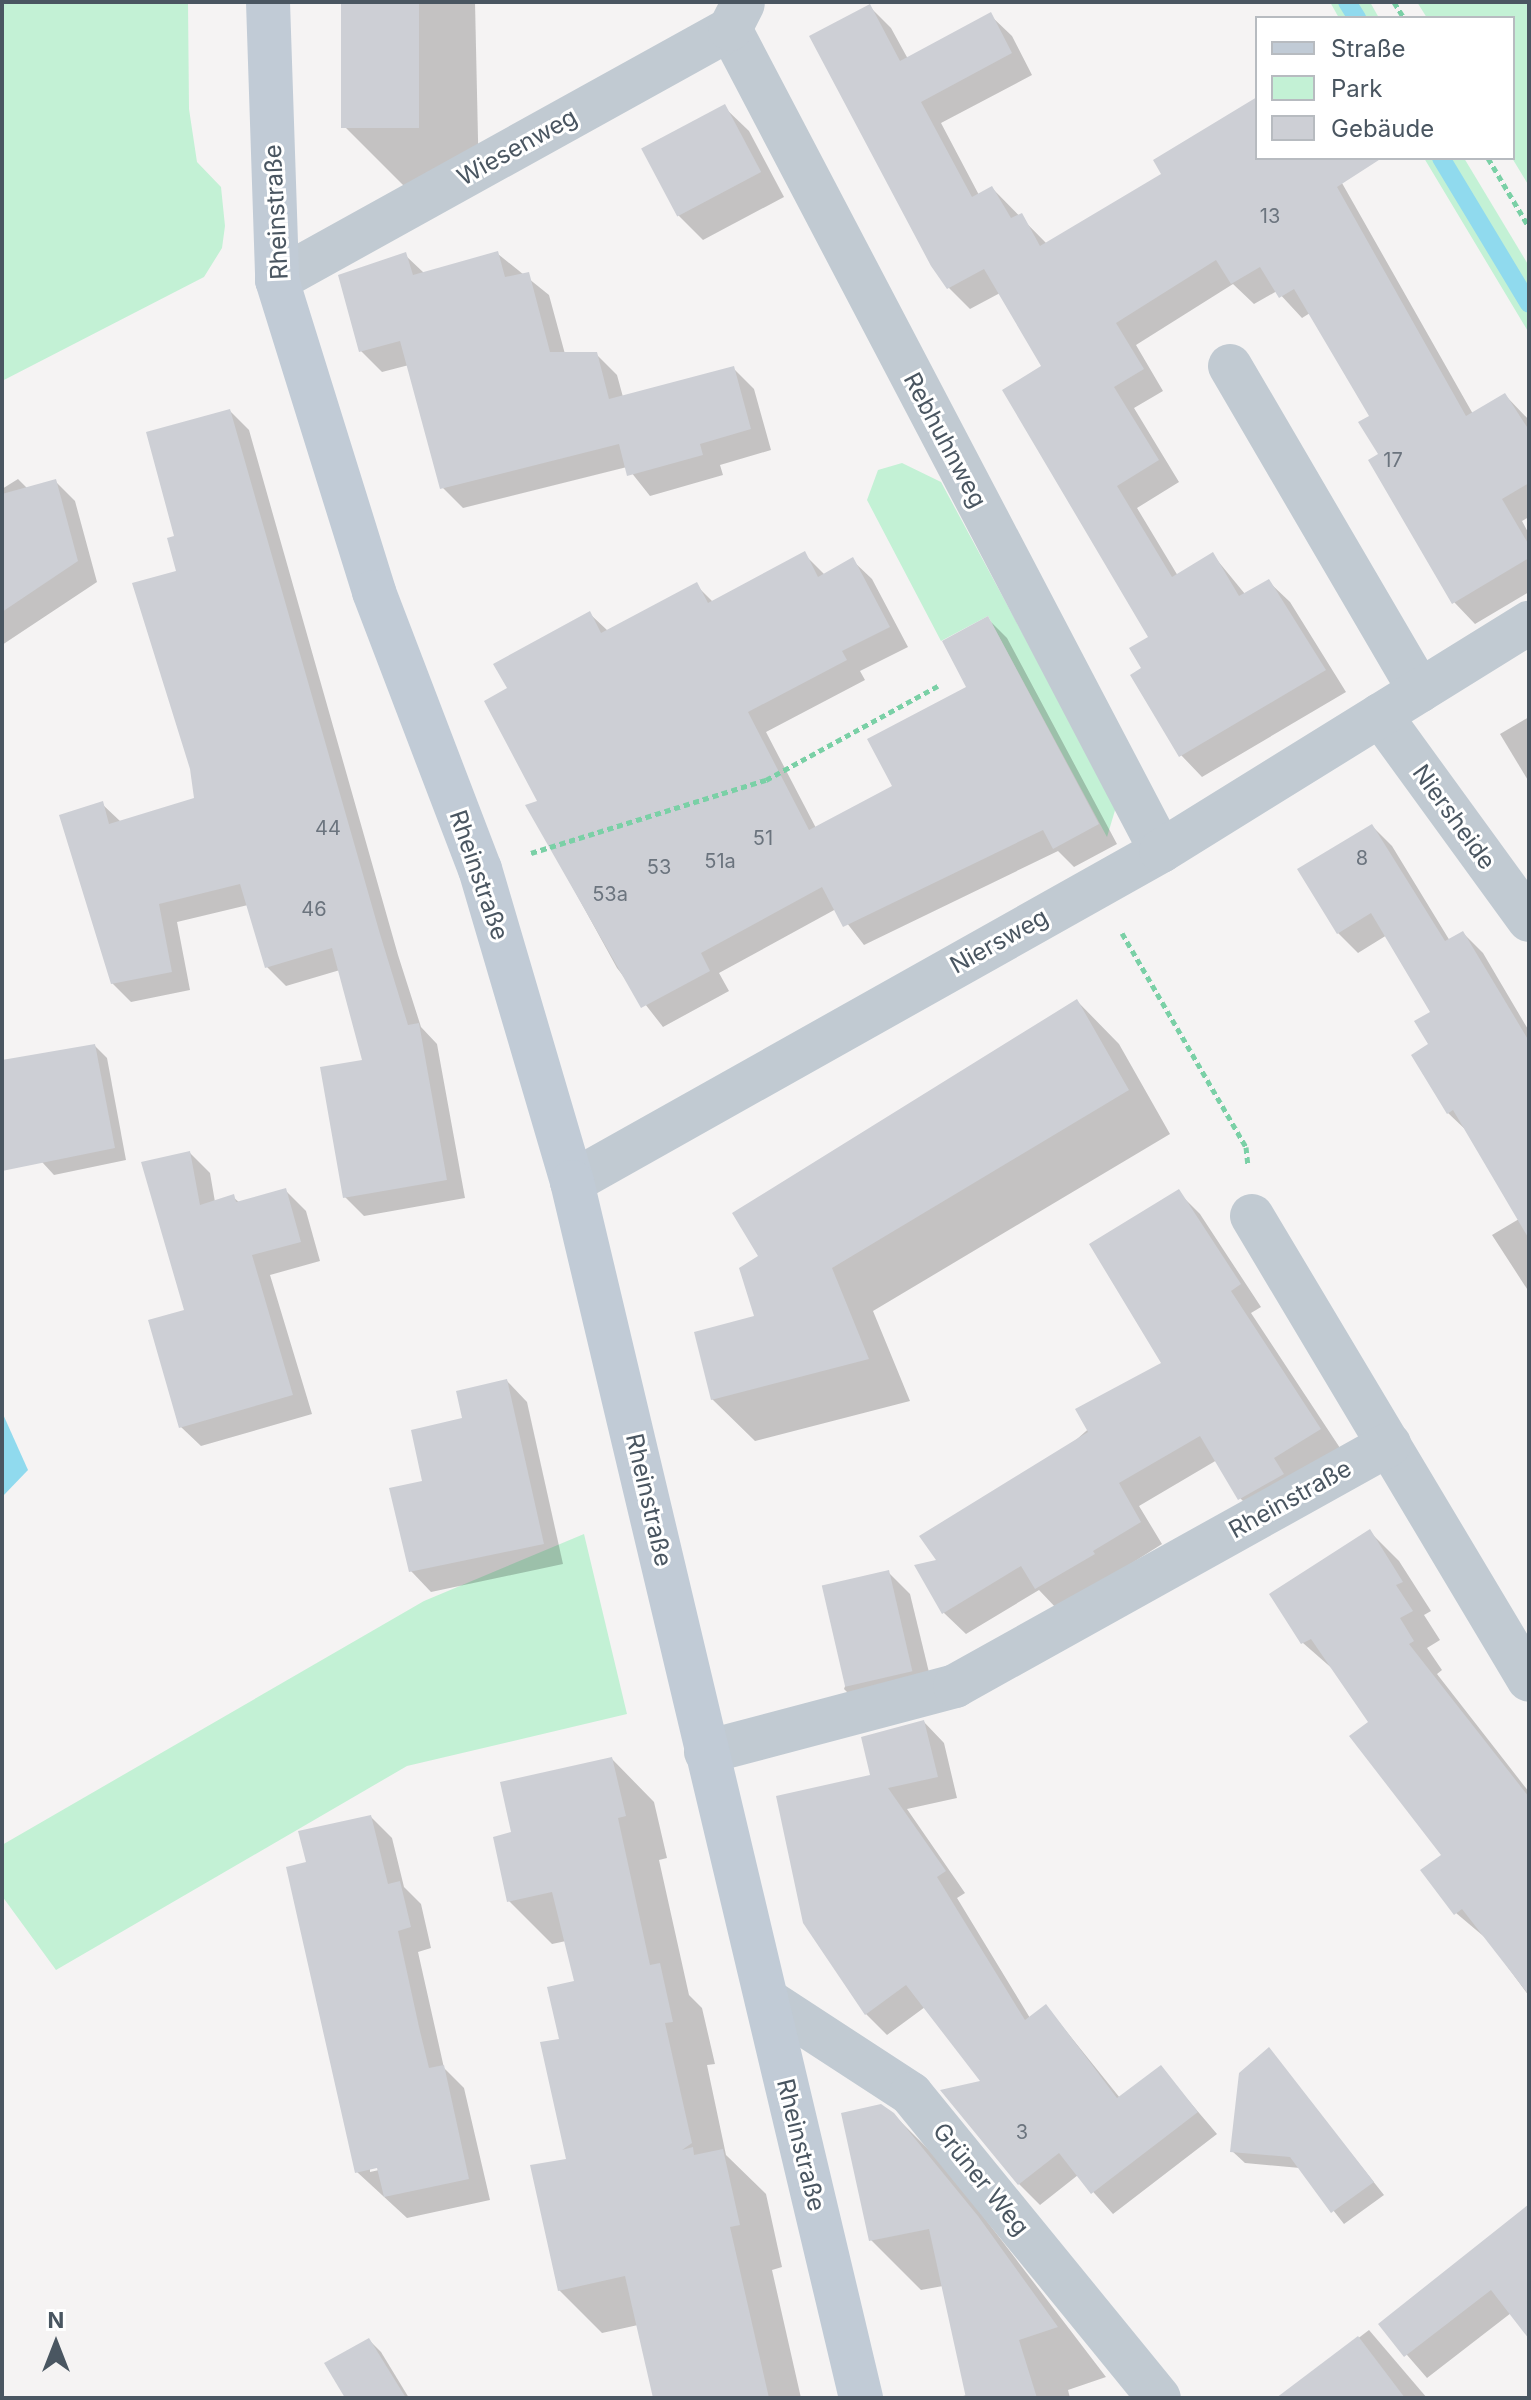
<!DOCTYPE html>
<meta charset="utf-8">
<style>
body{margin:0}
#map{position:relative;width:1531px;height:2400px;overflow:hidden;background:#f5f3f3;font-family:Inter,sans-serif}
div>[style]{position:absolute}
.green>*{inset:0;background:#c3f1d5}
.water>*{inset:0;background:#90daee}
.shadow>*{inset:0;background:#0003}
.stream>*{height:18px;margin:-9px;padding:0 9px;transform-origin:9px;border-radius:9px;background:#90daee}
.building>*{inset:0;background:#cdcfd5;transform-origin:0 0}
.path>*{height:5px;margin-top:-2.5px;transform-origin:0;background:repeating-linear-gradient(90deg,#7ad0a6 0 6px,transparent 0 10px)}
.street>*{height:44px;margin:-22px;padding:0 22px;transform-origin:22px;border-radius:22px;background:#c1cad2}
.secondary>*{height:44px;margin:-22px;padding:0 22px;transform-origin:22px;border-radius:22px;background:#c1cbd6}
span{translate:-50% -50%;white-space:nowrap;text-align:center;line-height:1.15;-webkit-text-stroke:6px #fff;paint-order:stroke}
.number-label{font-size:20px;color:#6b747e}
.number-label span{-webkit-text-stroke-width:0}
.street-label{font-size:24px;color:#4a5661}
.frame{position:absolute;inset:0;border:4px solid #4a5661;pointer-events:none}
.legend{position:absolute;left:1255px;top:16px;width:260px;height:144px;box-sizing:border-box;background:#fff;border:2px solid #b7bbc0;margin:0;padding:10px 14px;list-style:none;font-size:24px;color:#4a5661}
.legend li{display:flex;align-items:center;gap:16px;height:40px}
.legend b{width:40px;border:2px solid #b7bbc0}
.north{position:absolute;left:16px;top:2304px;width:80px;height:80px;-webkit-text-stroke:6px #fff;paint-order:stroke;rotate:0deg;font-size:22px;font-weight:700;line-height:32px;text-align:center;color:#4a5661}
.north::after{content:'';display:block;margin:auto;width:28px;height:36px;background:#4a5661;clip-path:polygon(50% 0,100% 100%,50% 72%,0 100%)}
</style>
<div id="map">
<div class="green">
<div style="clip-path:polygon(2px 2px,188px 2px,189px 109px,197px 162px,221px 187px,225px 226px,222px 248px,204px 277px,2px 381px)"></div>
<div style="clip-path:polygon(1330px 2px,1370px 2px,1379px 18px,1339px 18px)"></div>
<div style="clip-path:polygon(1417px 2px,1529px 2px,1529px 186px,1512px 158px,1513px 18px,1427px 18px)"></div>
<div style="clip-path:polygon(1424px 158px,1464px 158px,1529px 266px,1529px 333px)"></div>
<div style="clip-path:polygon(902px 463px,941px 482px,1116px 807px,1107px 837px,988px 616px,941px 641px,867px 500px,878px 470px)"></div>
<div style="clip-path:polygon(584px 1534px,627px 1714px,407px 1766px,56px 1970px,2px 1896px,2px 1845px,424px 1601px)"></div>
</div>
<div class="water">
<div style="clip-path:polygon(2px 1412px,28px 1470px,2px 1497px)"></div>
</div>
<div class="shadow">
<div style="clip-path:polygon(343px 2px,475px 2px,479px 184px,404px 186px,346px 128px)"></div>
<div style="clip-path:polygon(870px 7px,891px 28px,908px 59px,990px 15px,1012px 36px,1032px 75px,941px 123px,979px 195px,992px 188px,1047px 244px,1163px 175px,1257px 108px,1257px 158px,1320px 158px,1338px 176px,1473px 414px,1505px 395px,1529px 420px,1529px 517px,1522px 521px,1529px 534px,1529px 592px,1475px 624px,1454px 602px,1381px 455px,1371px 416px,1310px 313px,1302px 318px,1277px 291px,1254px 304px,1233px 284px,1136px 345px,1163px 391px,1134px 408px,1179px 482px,1137px 508px,1178px 576px,1213px 555px,1245px 594px,1268px 581px,1290px 602px,1346px 692px,1202px 777px,1181px 755px,1143px 668px,1151px 638px,1044px 367px,1000px 293px,970px 309px,949px 288px)"></div>
<div style="clip-path:polygon(724px 107px,749px 131px,784px 197px,703px 240px,678px 215px)"></div>
<div style="clip-path:polygon(498px 254px,549px 295px,565px 354px,596px 354px,617px 375px,623px 397px,733px 368px,754px 389px,771px 450px,720px 465px,723px 475px,650px 496px,627px 467px,463px 508px,442px 487px,409px 365px,382px 372px,361px 351px,405px 255px,424px 273px)"></div>
<div style="clip-path:polygon(230px 411px,249px 430px,398px 955px,421px 1027px,437px 1044px,465px 1198px,364px 1216px,345px 1197px,365px 1062px,340px 970px,286px 986px,267px 967px,248px 905px,177px 922px,190px 990px,131px 1002px,112px 983px,102px 804px,121px 822px,196px 799px,177px 538px)"></div>
<div style="clip-path:polygon(18px 479px,28px 489px,55px 481px,75px 501px,97px 582px,2px 645px,2px 489px)"></div>
<div style="clip-path:polygon(804px 554px,825px 575px,852px 560px,872px 579px,908px 647px,860px 671px,865px 680px,766px 732px,816px 828px,894px 787px,969px 688px,988px 619px,1007px 638px,1117px 844px,1074px 867px,1058px 851px,864px 945px,836px 909px,719px 973px,729px 991px,663px 1027px,617px 968px,528px 806px,540px 802px,509px 689px,590px 614px,608px 631px,696px 585px,713px 602px)"></div>
<div style="clip-path:polygon(1529px 717px,1529px 782px,1500px 734px)"></div>
<div style="clip-path:polygon(1372px 826px,1392px 846px,1450px 941px,1463px 933px,1483px 953px,1529px 1031px,1529px 1292px,1492px 1235px,1519px 1219px,1469px 1133px,1448px 1113px,1431px 1045px,1432px 1012px,1387px 935px,1358px 953px,1338px 933px)"></div>
<div style="clip-path:polygon(1077px 1001px,1119px 1044px,1170px 1134px,873px 1311px,910px 1401px,755px 1441px,712px 1399px,756px 1318px,761px 1257px)"></div>
<div style="clip-path:polygon(95px 1046px,107px 1058px,126px 1160px,54px 1175px,42px 1162px)"></div>
<div style="clip-path:polygon(190px 1153px,210px 1173px,215px 1202px,233px 1197px,240px 1203px,286px 1191px,306px 1211px,320px 1261px,270px 1275px,312px 1414px,201px 1446px,181px 1427px)"></div>
<div style="clip-path:polygon(1178px 1192px,1200px 1214px,1261px 1307px,1251px 1313px,1342px 1451px,1262px 1520px,1240px 1498px,1217px 1460px,1139px 1506px,1162px 1544px,1058px 1610px,1039px 1590px,966px 1634px,944px 1613px,939px 1561px,1163px 1363px)"></div>
<div style="clip-path:polygon(507px 1381px,527px 1402px,563px 1564px,431px 1592px,411px 1571px,425px 1482px,464px 1419px)"></div>
<div style="clip-path:polygon(1370px 1532px,1399px 1561px,1431px 1611px,1424px 1615px,1440px 1640px,1427px 1648px,1442px 1670px,1437px 1674px,1529px 1792px,1529px 1996px,1488px 1940px,1456px 1913px,1444px 1855px,1370px 1722px,1335px 1671px,1303px 1643px,1272px 1595px)"></div>
<div style="clip-path:polygon(888px 1572px,910px 1594px,934px 1693px,866px 1711px,844px 1689px)"></div>
<div style="clip-path:polygon(924px 1722px,944px 1743px,957px 1798px,907px 1809px,965px 1893px,957px 1898px,1030px 2018px,1046px 2006px,1120px 2098px,1160px 2067px,1217px 2134px,1113px 2214px,1078px 2175px,1040px 2205px,1019px 2184px,983px 2082px,925px 2007px,887px 2035px,866px 2014px,805px 1923px,872px 1777px)"></div>
<div style="clip-path:polygon(612px 1759px,654px 1802px,667px 1858px,659px 1860px,689px 1995px,702px 2008px,715px 2064px,707px 2065px,726px 2155px,766px 2194px,782px 2267px,772px 2270px,801px 2398px,655px 2398px,638px 2325px,602px 2333px,559px 2290px,569px 2160px,561px 2040px,576px 1983px,566px 1941px,552px 1944px,509px 1901px,513px 1834px)"></div>
<div style="clip-path:polygon(evenodd,371px 1817px,392px 1838px,404px 1887px,421px 1904px,431px 1948px,418px 1952px,440px 2050px,444px 2068px,464px 2088px,490px 2200px,407px 2218px,357px 2172px,309px 1864px,371px 1817px,370px 2168px,388px 2168px,370px 2172px,370px 2168px)"></div>
<div style="clip-path:polygon(1269px 2050px,1384px 2195px,1344px 2224px,1300px 2168px,1245px 2163px,1232px 2151px)"></div>
<div style="clip-path:polygon(893px 2114px,944px 2165px,1106px 2377px,1068px 2390px,1070px 2398px,955px 2398px,967px 2395px,943px 2286px,921px 2290px,871px 2240px)"></div>
<div style="clip-path:polygon(1529px 2207px,1529px 2332px,1511px 2313px,1427px 2378px,1381px 2325px)"></div>
<div style="clip-path:polygon(1369px 2330px,1427px 2398px,1280px 2398px)"></div>
<div style="clip-path:polygon(369px 2340px,381px 2352px,409px 2398px,348px 2398px)"></div>
</div>
<div class="stream">
<div style="left:1347px;top:2px;width:19px;rotate:58deg"></div>
<div style="left:1441px;top:158px;width:170px;rotate:58.9deg"></div>
</div>
<div class="building">
<div style="left:341px;top:2px;width:78px;height:126px"></div>
<div style="clip-path:polygon(870px 4px,900px 61px,991px 12px,1012px 53px,921px 102px,972px 197px,992px 186px,1011px 218px,1022px 213px,1040px 246px,1161px 174px,1153px 160px,1257px 97px,1257px 158px,1382px 158px,1337px 187px,1466px 416px,1505px 393px,1529px 430px,1529px 483px,1502px 499px,1529px 545px,1529px 558px,1452px 604px,1368px 460px,1378px 454px,1358px 422px,1369px 416px,1294px 289px,1279px 298px,1260px 267px,1231px 284px,1216px 260px,1116px 323px,1144px 369px,1114px 387px,1159px 460px,1117px 486px,1172px 577px,1213px 552px,1239px 596px,1269px 579px,1326px 670px,1179px 757px,1130px 675px,1141px 668px,1129px 648px,1148px 637px,1002px 390px,1041px 366px,984px 269px,947px 289px,931px 266px,809px 36px)"></div>
<div style="left:725px;top:104px;width:77px;height:95px;rotate:62deg"></div>
<div style="clip-path:polygon(498px 251px,505px 277px,529px 272px,550px 352px,597px 352px,609px 399px,734px 366px,751px 429px,700px 444px,703px 455px,627px 476px,619px 444px,440px 489px,400px 341px,359px 352px,338px 275px,406px 252px,413px 275px)"></div>
<div style="clip-path:polygon(230px 409px,380px 934px,408px 1025px,419px 1023px,447px 1180px,343px 1198px,320px 1067px,362px 1060px,332px 948px,265px 968px,240px 884px,159px 904px,172px 972px,111px 984px,59px 815px,103px 801px,109px 824px,194px 798px,190px 769px,132px 583px,176px 571px,167px 538px,174px 536px,146px 432px)"></div>
<div style="clip-path:polygon(56px 479px,78px 561px,2px 612px,2px 494px)"></div>
<div style="clip-path:polygon(805px 551px,818px 577px,853px 557px,890px 627px,842px 651px,847px 660px,748px 712px,809px 830px,892px 786px,867px 739px,966px 687px,942px 641px,988px 616px,1099px 824px,1053px 849px,1043px 830px,843px 927px,822px 887px,701px 953px,710px 971px,641px 1008px,525px 805px,537px 801px,484px 701px,507px 688px,493px 664px,590px 611px,601px 633px,697px 582px,708px 603px)"></div>
<div style="clip-path:polygon(1372px 824px,1445px 941px,1463px 931px,1529px 1041px,1529px 1239px,1453px 1110px,1447px 1114px,1411px 1055px,1428px 1044px,1414px 1021px,1430px 1012px,1371px 913px,1337px 934px,1297px 869px)"></div>
<div style="clip-path:polygon(1077px 999px,1129px 1090px,832px 1268px,869px 1359px,711px 1400px,694px 1332px,754px 1316px,739px 1268px,758px 1256px,732px 1213px)"></div>
<div style="clip-path:polygon(95px 1044px,115px 1148px,2px 1171px,2px 1060px)"></div>
<div style="clip-path:polygon(190px 1151px,200px 1205px,234px 1194px,236px 1202px,286px 1188px,301px 1242px,252px 1255px,293px 1395px,179px 1428px,148px 1320px,184px 1310px,141px 1162px)"></div>
<div style="clip-path:polygon(1179px 1189px,1241px 1284px,1231px 1291px,1321px 1429px,1274px 1458px,1284px 1474px,1238px 1500px,1200px 1436px,1119px 1483px,1141px 1522px,1093px 1551px,1095px 1554px,1035px 1589px,1021px 1566px,942px 1614px,914px 1565px,936px 1560px,919px 1536px,1088px 1432px,1075px 1409px,1161px 1363px,1089px 1244px)"></div>
<div style="clip-path:polygon(507px 1379px,544px 1544px,409px 1572px,389px 1488px,422px 1481px,411px 1430px,462px 1418px,456px 1391px)"></div>
<div style="clip-path:polygon(1370px 1529px,1403px 1582px,1396px 1585px,1413px 1611px,1400px 1618px,1414px 1641px,1409px 1644px,1529px 1797px,1529px 1995px,1462px 1909px,1454px 1915px,1420px 1870px,1441px 1855px,1349px 1736px,1368px 1722px,1311px 1639px,1301px 1644px,1269px 1594px)"></div>
<div style="left:889px;top:1570px;width:104px;height:69px;rotate:77deg"></div>
<div style="clip-path:polygon(924px 1720px,938px 1777px,888px 1788px,946px 1871px,937px 1877px,1025px 2020px,1046px 2004px,1117px 2098px,1161px 2065px,1198px 2112px,1091px 2194px,1059px 2153px,1018px 2185px,940px 2090px,980px 2081px,906px 1985px,865px 2015px,803px 1923px,776px 1796px,870px 1775px,861px 1737px)"></div>
<div style="clip-path:polygon(612px 1757px,626px 1816px,618px 1818px,650px 1965px,660px 1963px,673px 2022px,665px 2023px,692px 2143px,682px 2150px,693px 2147px,694px 2155px,723px 2149px,740px 2225px,730px 2227px,769px 2398px,653px 2398px,625px 2276px,558px 2291px,530px 2165px,566px 2159px,540px 2042px,559px 2039px,547px 1987px,574px 1981px,552px 1892px,507px 1902px,493px 1837px,511px 1832px,500px 1782px)"></div>
<div style="clip-path:polygon(371px 1815px,388px 1884px,400px 1881px,411px 1927px,398px 1931px,419px 2027px,429px 2068px,444px 2065px,469px 2179px,384px 2197px,377px 2168px,355px 2173px,286px 1867px,306px 1862px,298px 1831px)"></div>
<div style="clip-path:polygon(1269px 2047px,1374px 2182px,1331px 2213px,1290px 2157px,1230px 2152px,1239px 2073px)"></div>
<div style="clip-path:polygon(881px 2104px,894px 2113px,978px 2216px,1058px 2327px,1019px 2340px,1037px 2398px,966px 2398px,929px 2229px,869px 2241px,841px 2113px)"></div>
<div style="clip-path:polygon(1529px 2204px,1529px 2339px,1491px 2290px,1404px 2357px,1378px 2324px)"></div>
<div style="clip-path:polygon(1358px 2336px,1405px 2398px,1276px 2398px)"></div>
<div style="clip-path:polygon(369px 2338px,406px 2398px,345px 2398px,324px 2363px)"></div>
</div>
<div class="path">
<div style="left:1394px;top:2px;width:19px;rotate:58deg"></div>
<div style="left:1488px;top:158px;width:80px;rotate:59.3deg"></div>
<div style="left:531px;top:853px;width:246px;rotate:-17.3deg"></div>
<div style="left:766px;top:780px;width:196px;rotate:-28.7deg"></div>
<div style="left:1122px;top:933px;width:247px;rotate:59.9deg"></div>
<div style="left:1246px;top:1147px;width:18px;rotate:84deg"></div>
</div>
<div class="street">
<div style="left:730px;top:29px;width:928px;rotate:62.33deg"></div>
<div style="left:277px;top:280px;width:518px;rotate:-28.99deg"></div>
<div style="left:730px;top:29px;width:28px;rotate:-63deg"></div>
<div style="left:1230px;top:366px;width:376px;rotate:59.7deg"></div>
<div style="left:1380px;top:715px;width:253px;rotate:54deg"></div>
<div style="left:572px;top:1182px;width:676px;rotate:-29.33deg"></div>
<div style="left:1161px;top:851px;width:433px;rotate:-31.8deg"></div>
<div style="left:1252px;top:1216px;width:540px;rotate:59.16deg"></div>
<div style="left:706px;top:1752px;width:258px;rotate:-14.8deg"></div>
<div style="left:955px;top:1686px;width:497px;rotate:-29.1deg"></div>
<div style="left:767px;top:2000px;width:172px;rotate:33.1deg"></div>
<div style="left:911px;top:2094px;width:392px;rotate:50.8deg"></div>
</div>
<div class="secondary">
<div style="left:268px;top:2px;width:278px;rotate:88.1deg"></div>
<div style="left:277px;top:280px;width:327px;rotate:72.7deg"></div>
<div style="left:374px;top:592px;width:297px;rotate:69.1deg"></div>
<div style="left:480px;top:869px;width:326px;rotate:73.6deg"></div>
<div style="left:572px;top:1182px;width:1250px;rotate:76.63deg"></div>
</div>
<div class="number-label">
<span style="left:1270px;top:216px">13</span>
<span style="left:1393px;top:460px">17</span>
<span style="left:328px;top:828px">44</span>
<span style="left:763px;top:838px">51</span>
<span style="left:1362px;top:858px">8</span>
<span style="left:720px;top:861px">51a</span>
<span style="left:659px;top:867px">53</span>
<span style="left:610px;top:894px">53a</span>
<span style="left:314px;top:909px">46</span>
<span style="left:1022px;top:2132px">3</span>
</div>
<div class="street-label">
<span style="left:517px;top:147px;rotate:-29deg">Wiesenweg</span>
<span style="left:276px;top:212px;rotate:-93deg">Rheinstraße</span>
<span style="left:945px;top:440px;rotate:62deg">Rebhuhnweg</span>
<span style="left:1454px;top:817px;rotate:54deg">Niersheide</span>
<span style="left:479px;top:875px;rotate:71deg">Rheinstraße</span>
<span style="left:999px;top:941px;rotate:-29deg">Niersweg</span>
<span style="left:1290px;top:1499px;rotate:-29deg">Rheinstraße</span>
<span style="left:649px;top:1500px;rotate:77deg">Rheinstraße</span>
<span style="left:801px;top:2145px;rotate:76deg">Rheinstraße</span>
<span style="left:981px;top:2179px;rotate:51deg">Grüner Weg</span>
</div>
<div class="frame"></div>
<ul class="legend">
<li><b style="height:10px;background:#c1cbd6"></b>Straße</li>
<li><b style="height:22px;background:#c3f1d5"></b>Park</li>
<li><b style="height:22px;background:#cdcfd5"></b>Gebäude</li>
</ul>
<div class="north">N</div>
</div>
